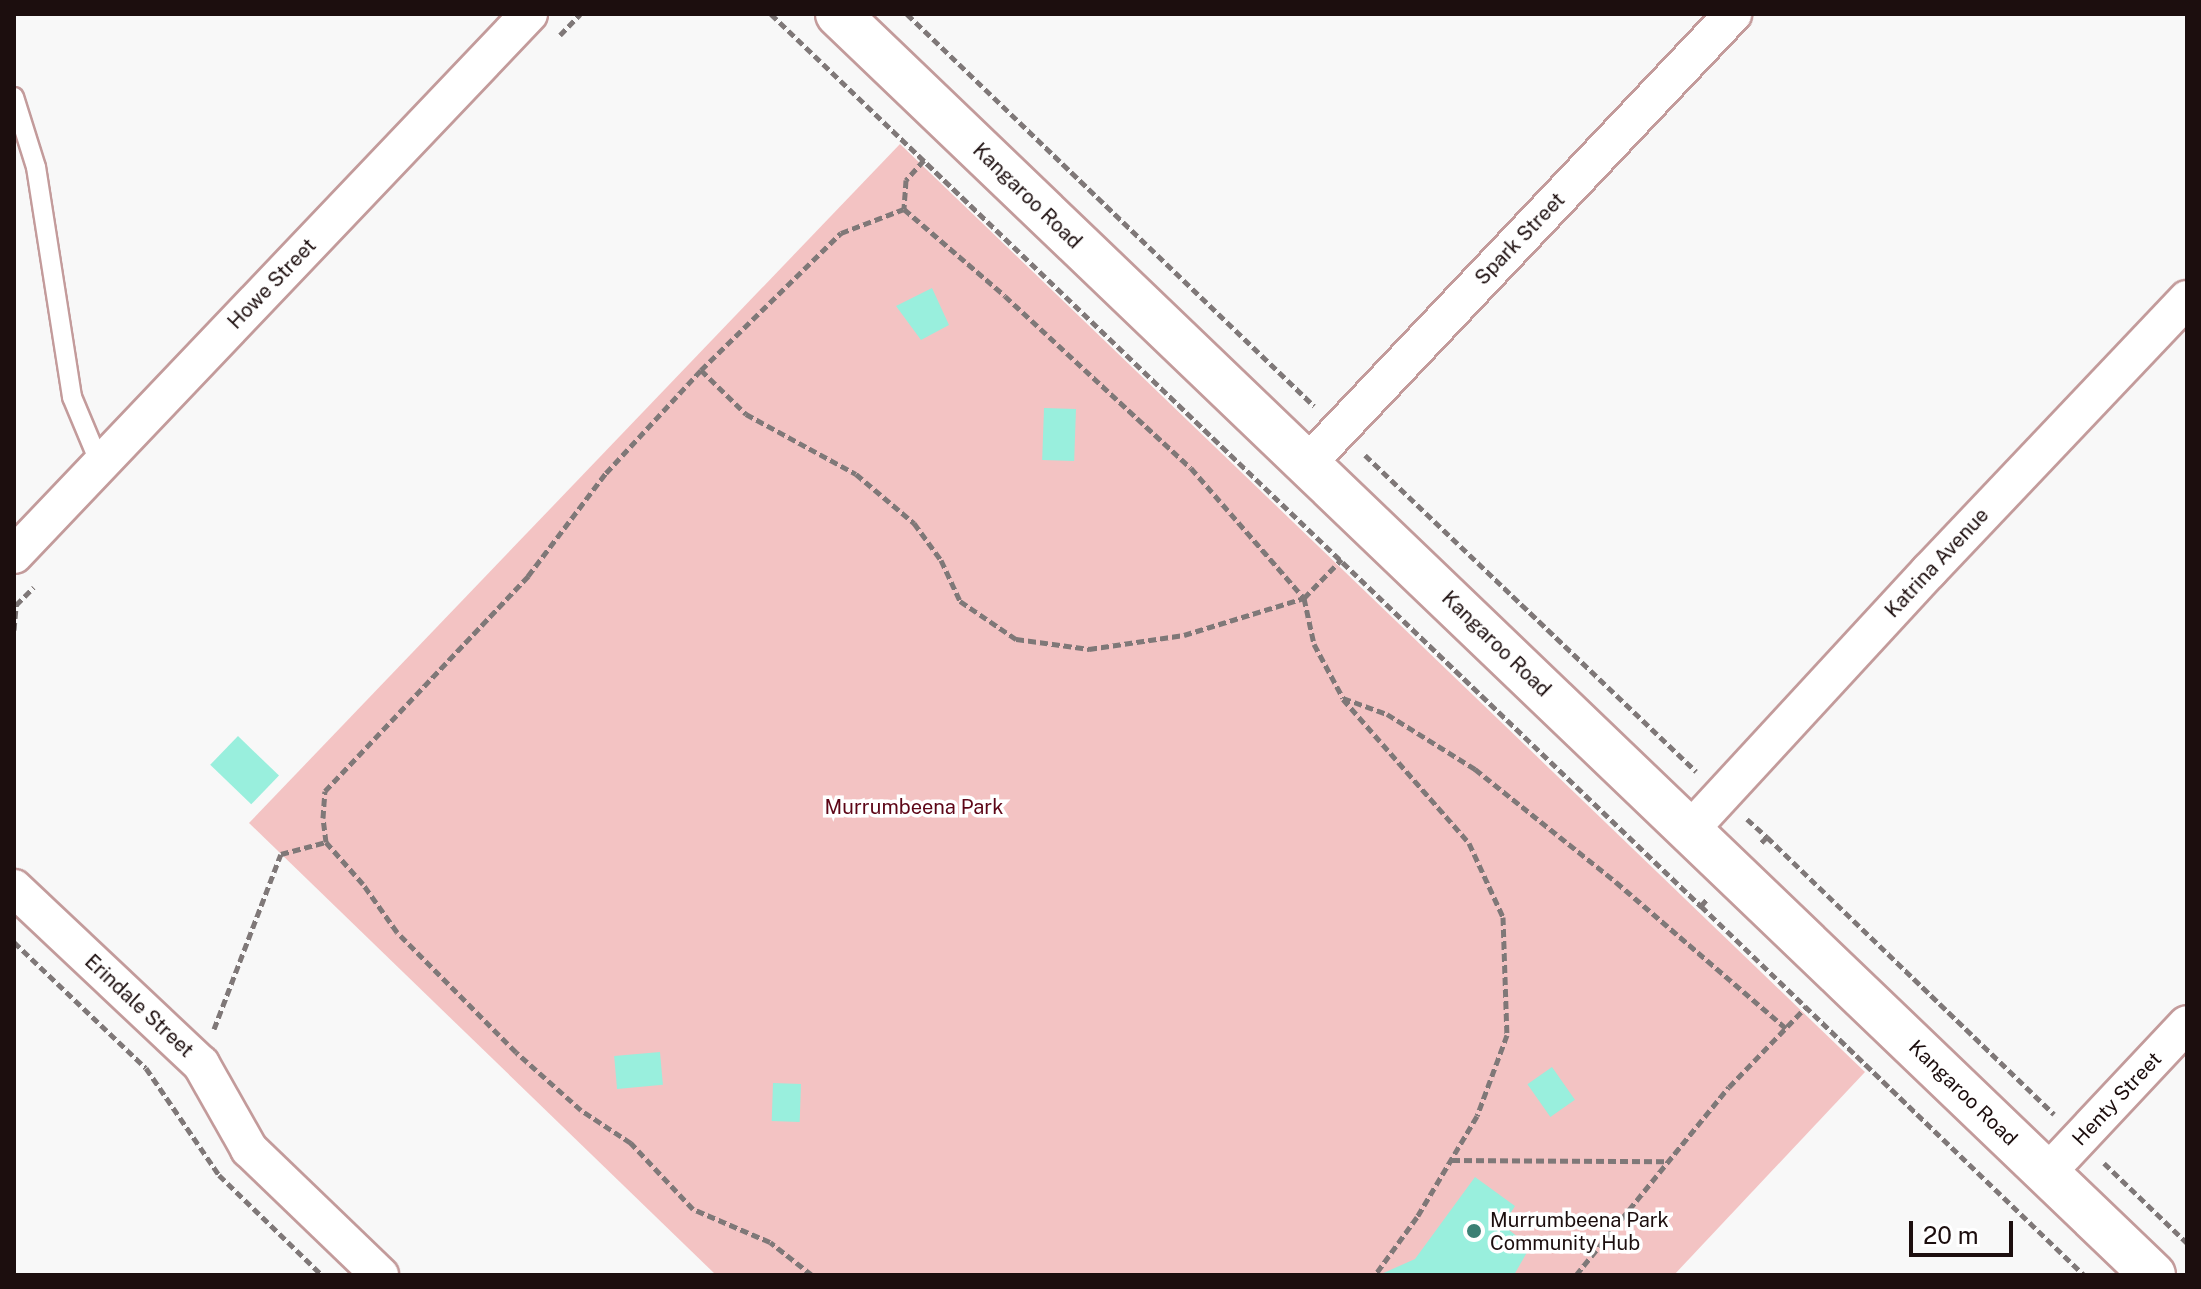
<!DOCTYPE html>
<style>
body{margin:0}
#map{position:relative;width:2201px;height:1289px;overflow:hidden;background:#f8f8f8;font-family:"Public Sans",sans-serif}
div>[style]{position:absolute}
.green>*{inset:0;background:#f3c3c3}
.building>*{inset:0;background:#99efdd;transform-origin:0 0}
.path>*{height:5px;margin-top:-2.5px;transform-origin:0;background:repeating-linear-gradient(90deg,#7f7878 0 8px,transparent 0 12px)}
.roads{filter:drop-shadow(2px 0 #c39b9b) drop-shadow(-2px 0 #c39b9b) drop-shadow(0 2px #c39b9b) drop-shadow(0 -2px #c39b9b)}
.lane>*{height:18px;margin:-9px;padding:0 9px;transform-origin:9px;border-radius:9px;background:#fff}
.street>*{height:36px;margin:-18px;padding:0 18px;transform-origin:18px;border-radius:18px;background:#fff}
.secondary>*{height:44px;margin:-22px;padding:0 22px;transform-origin:22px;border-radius:22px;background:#fff}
.dots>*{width:22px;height:22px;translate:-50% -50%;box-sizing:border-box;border:4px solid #fff;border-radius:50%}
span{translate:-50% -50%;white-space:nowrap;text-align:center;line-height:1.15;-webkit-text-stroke:7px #fff;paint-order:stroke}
.street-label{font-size:20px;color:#1c0e0e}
.park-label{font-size:20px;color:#5d0617}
.poi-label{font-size:20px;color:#1c0e0e}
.left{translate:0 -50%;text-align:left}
.frame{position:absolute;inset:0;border:16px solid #1c0e0e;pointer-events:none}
.scale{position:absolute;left:1909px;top:1221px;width:104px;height:36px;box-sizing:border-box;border:4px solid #1c0e0e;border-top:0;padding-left:10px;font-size:24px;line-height:28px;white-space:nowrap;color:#1c0e0e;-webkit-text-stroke:6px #fff;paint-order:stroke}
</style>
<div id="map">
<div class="green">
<div style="clip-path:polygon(900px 144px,1865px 1072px,1674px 1275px,716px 1275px,249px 823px)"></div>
</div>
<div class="building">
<div style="clip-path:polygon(932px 288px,949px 325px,921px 340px,896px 306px)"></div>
<div style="left:1044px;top:408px;width:32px;height:52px;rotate:2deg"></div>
<div style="left:238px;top:736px;width:57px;height:40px;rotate:44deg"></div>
<div style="left:660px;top:1052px;width:33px;height:46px;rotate:85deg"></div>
<div style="left:1552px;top:1067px;width:40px;height:30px;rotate:55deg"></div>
<div style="left:801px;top:1084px;width:38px;height:28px;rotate:92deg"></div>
<div style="clip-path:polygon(1475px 1177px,1515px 1206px,1503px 1225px,1530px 1247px,1514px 1275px,1379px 1275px,1415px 1259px)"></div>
</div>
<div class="path">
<div style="left:771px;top:14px;width:1289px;rotate:43.81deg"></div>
<div style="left:1701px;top:906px;width:11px;rotate:-49deg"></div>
<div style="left:907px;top:14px;width:565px;rotate:43.92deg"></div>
<div style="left:560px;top:35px;width:29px;rotate:-46deg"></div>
<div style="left:924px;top:160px;width:27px;rotate:132deg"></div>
<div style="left:906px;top:180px;width:29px;rotate:94deg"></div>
<div style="left:904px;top:209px;width:133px;rotate:40.7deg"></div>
<div style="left:1005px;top:296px;width:253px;rotate:42.8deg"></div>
<div style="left:1191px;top:468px;width:172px;rotate:49deg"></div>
<div style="left:1304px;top:598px;width:47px;rotate:77.7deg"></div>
<div style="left:1314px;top:644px;width:61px;rotate:61.8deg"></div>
<div style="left:1343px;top:698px;width:47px;rotate:20deg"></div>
<div style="left:1387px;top:714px;width:104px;rotate:32deg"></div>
<div style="left:1475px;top:769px;width:181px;rotate:38.7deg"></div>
<div style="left:1616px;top:882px;width:224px;rotate:40.7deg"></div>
<div style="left:701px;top:370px;width:63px;rotate:44.4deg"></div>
<div style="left:746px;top:414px;width:125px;rotate:28.6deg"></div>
<div style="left:856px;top:474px;width:76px;rotate:40.2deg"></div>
<div style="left:914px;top:523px;width:46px;rotate:53.9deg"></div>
<div style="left:941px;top:560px;width:45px;rotate:65.1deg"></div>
<div style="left:960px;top:601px;width:68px;rotate:34.2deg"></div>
<div style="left:1016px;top:639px;width:74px;rotate:7.8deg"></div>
<div style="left:1089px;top:649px;width:96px;rotate:-8.4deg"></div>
<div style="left:1184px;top:635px;width:126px;rotate:-17.1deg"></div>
<div style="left:1304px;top:598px;width:54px;rotate:-45.7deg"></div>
<div style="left:1365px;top:455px;width:458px;rotate:43.7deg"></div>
<div style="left:14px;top:630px;width:25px;rotate:-85deg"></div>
<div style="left:16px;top:605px;width:25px;rotate:-45deg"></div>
<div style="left:1343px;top:699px;width:191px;rotate:48.8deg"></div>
<div style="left:1469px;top:843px;width:81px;rotate:65.3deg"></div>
<div style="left:1503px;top:917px;width:118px;rotate:88.1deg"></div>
<div style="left:1507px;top:1035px;width:86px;rotate:110.3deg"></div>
<div style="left:1477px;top:1116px;width:117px;rotate:120.7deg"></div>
<div style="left:1417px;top:1217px;width:72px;rotate:125.9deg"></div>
<div style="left:1747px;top:819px;width:27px;rotate:42deg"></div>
<div style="left:1767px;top:837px;width:11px;rotate:135deg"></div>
<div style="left:1767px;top:837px;width:399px;rotate:44deg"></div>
<div style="left:1701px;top:906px;width:532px;rotate:43.93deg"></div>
<div style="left:14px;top:942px;width:182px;rotate:43.7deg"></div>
<div style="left:146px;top:1068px;width:130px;rotate:55.7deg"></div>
<div style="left:219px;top:1175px;width:144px;rotate:44.2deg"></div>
<div style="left:214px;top:1029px;width:187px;rotate:-69.1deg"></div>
<div style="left:281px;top:854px;width:47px;rotate:-14.9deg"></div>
<div style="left:1452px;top:1160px;width:216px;rotate:0.3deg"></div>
<div style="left:2104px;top:1163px;width:115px;rotate:43.9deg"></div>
<div style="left:812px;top:1275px;width:53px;rotate:-141.8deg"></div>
<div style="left:770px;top:1242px;width:84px;rotate:-156.8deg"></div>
<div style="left:693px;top:1209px;width:91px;rotate:-133.2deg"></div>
<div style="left:631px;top:1143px;width:60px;rotate:-146.6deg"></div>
<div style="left:581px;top:1110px;width:87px;rotate:-138.3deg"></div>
<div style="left:516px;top:1052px;width:169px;rotate:-134.8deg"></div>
<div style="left:397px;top:932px;width:59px;rotate:-125.3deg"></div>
<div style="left:363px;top:884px;width:56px;rotate:-131.4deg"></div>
<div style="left:326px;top:842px;width:24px;rotate:-97deg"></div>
<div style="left:323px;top:818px;width:27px;rotate:-86deg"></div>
<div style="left:325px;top:791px;width:296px;rotate:-46.6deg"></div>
<div style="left:528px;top:576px;width:129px;rotate:-52.9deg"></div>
<div style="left:606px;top:473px;width:140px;rotate:-47.3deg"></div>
<div style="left:701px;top:370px;width:196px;rotate:-44.4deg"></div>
<div style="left:841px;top:233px;width:67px;rotate:-20.9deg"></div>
<div style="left:1576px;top:1275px;width:242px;rotate:-50.9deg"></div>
<div style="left:1729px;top:1087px;width:112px;rotate:-46.1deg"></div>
</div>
<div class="roads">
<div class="lane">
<div style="left:14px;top:97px;width:73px;rotate:72.6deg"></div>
<div style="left:36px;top:167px;width:233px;rotate:81.1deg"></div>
<div style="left:72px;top:397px;width:73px;rotate:67.3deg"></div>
</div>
<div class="street">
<div style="left:1307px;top:464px;width:620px;rotate:-46.57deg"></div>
<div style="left:14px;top:555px;width:747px;rotate:-46.41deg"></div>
<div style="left:1689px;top:831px;width:354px;rotate:-47.3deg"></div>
<div style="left:1929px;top:571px;width:375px;rotate:-46.5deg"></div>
<div style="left:14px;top:888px;width:257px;rotate:43.3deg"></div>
<div style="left:201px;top:1064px;width:98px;rotate:60.5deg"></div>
<div style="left:249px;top:1149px;width:182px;rotate:43.9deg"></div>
<div style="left:2047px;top:1173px;width:204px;rotate:-46.8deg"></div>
</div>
<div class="secondary">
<div style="left:838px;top:14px;width:1822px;rotate:43.8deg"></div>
</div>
</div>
<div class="dots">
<div style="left:1474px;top:1231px;background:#3c8074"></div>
</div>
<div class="street-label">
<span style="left:1027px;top:196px;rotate:44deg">Kangaroo Road</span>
<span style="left:1520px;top:239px;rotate:-46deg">Spark Street</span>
<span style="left:272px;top:284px;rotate:-46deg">Howe Street</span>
<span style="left:1937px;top:563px;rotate:-47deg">Katrina Avenue</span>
<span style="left:1496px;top:644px;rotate:44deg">Kangaroo Road</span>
<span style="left:139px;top:1006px;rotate:43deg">Erindale Street</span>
<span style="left:1963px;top:1093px;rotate:44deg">Kangaroo Road</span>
<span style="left:2117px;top:1099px;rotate:-47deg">Henty Street</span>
</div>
<div class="park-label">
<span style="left:914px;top:807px">Murrumbeena Park</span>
</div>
<div class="poi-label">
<span class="left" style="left:1490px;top:1232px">Murrumbeena Park<br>Community Hub</span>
</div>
<div class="frame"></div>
<div class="scale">20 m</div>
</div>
